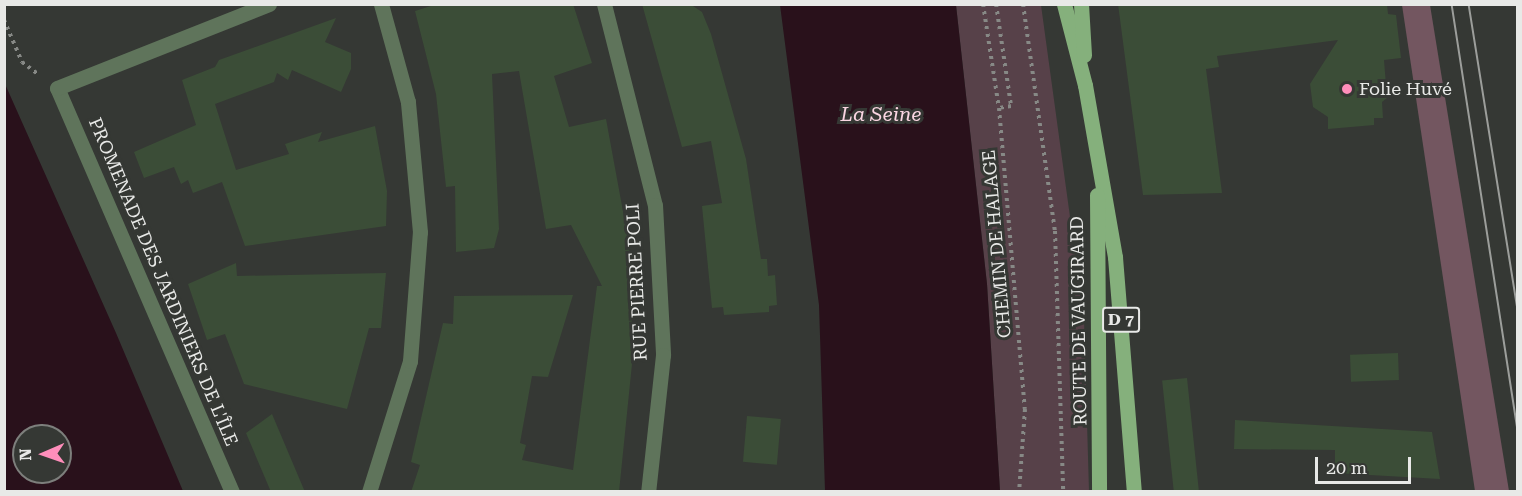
<!DOCTYPE html>
<meta charset="utf-8">
<style>
body{margin:0}
#map{position:relative;width:1522px;height:496px;overflow:hidden;background:#353834;font-family:"Roboto Serif",serif}
div>[style]{position:absolute}
.green>*{inset:0;background:#574149}
.forest>*{inset:0;background:#735660}
.water>*{inset:0;background:#29111b}
.building>*{inset:0;background:#3b4d37;transform-origin:0 0}
.path>*{height:4px;margin-top:-2px;transform-origin:0;background:repeating-linear-gradient(90deg,#878986 0 3px,transparent 0 7.5px)}
.minor>*{height:15px;margin:-7.5px;padding:0 7.5px;transform-origin:7.5px;border-radius:7.5px;background:#5f745b}
.primary>*{height:15px;margin:-7.5px;padding:0 7.5px;transform-origin:7.5px;border-radius:7.5px;background:#85b07c}
.tram>*{height:1.5px;margin:-0.75px;padding:0 0.75px;transform-origin:0.75px;border-radius:0.75px;background:#9c9e9b}
.dots>*{width:16px;height:16px;translate:-50% -50%;box-sizing:border-box;border:3px solid #353834;border-radius:50%}
span{translate:-50% -50%;white-space:nowrap;text-align:center;line-height:1.15;-webkit-text-stroke:6px #353834;paint-order:stroke}
.shield-label span{padding:2px 4px;background:#353834;border:2px solid;border-radius:4px;-webkit-text-stroke-width:0}
.shield-label{font-size:16px;color:#e8e9e7;font-weight:700}
.poi-label{font-size:18px;color:#e8e9e7}
.left{translate:0 -50%;text-align:left}
.street-label{font-size:18px;color:#e8e9e7}
.water-label{font-size:20px;color:#fad6e2;font-style:italic}
.frame{position:absolute;inset:0;border:6px solid #e8e9e7;pointer-events:none}
.north{position:absolute;left:12px;top:424px;width:60px;height:60px;box-sizing:border-box;background:#353834;border:2px solid #7d7f7c;border-radius:50%;rotate:268deg;font-size:16px;font-weight:700;line-height:24px;text-align:center;color:#e8e9e7}
.north::after{content:'';display:block;margin:auto;width:21px;height:27px;background:#ff8ebb;clip-path:polygon(50% 0,100% 100%,50% 72%,0 100%)}
.scale{position:absolute;left:1315px;top:457px;width:96px;height:27px;box-sizing:border-box;border:3px solid #e8e9e7;border-top:0;padding-left:8px;font-size:18px;line-height:21px;white-space:nowrap;color:#e8e9e7;-webkit-text-stroke:4px #353834;paint-order:stroke}
</style>
<div id="map">
<div class="green">
<div style="clip-path:polygon(956px 5px,1041px 5px,1084px 319px,1089px 491px,1000px 491px,987px 284px)"></div>
</div>
<div class="forest">
<div style="clip-path:polygon(1402px 5px,1430px 5px,1509px 491px,1475px 491px)"></div>
</div>
<div class="water">
<div style="clip-path:polygon(780px 5px,956px 5px,987px 284px,1000px 491px,825px 491px,819px 305px)"></div>
<div style="clip-path:polygon(evenodd,5px 84px,116px 333px,183px 491px,5px 491px,5px 84px,24px 436px,60px 436px,60px 472px,24px 472px,24px 436px)"></div>
</div>
<div class="building">
<div style="clip-path:polygon(437px 4px,573px 4px,592px 63px,554px 76px,569px 127px,606px 119px,629px 244px,633px 354px,619px 492px,411px 492px,420px 465px,411px 462px,443px 323px,453px 324px,454px 296px,573px 295px,548px 377px,532px 376px,520px 443px,526px 445px,522px 460px,573px 470px,597px 286px,602px 286px,571px 225px,546px 229px,519px 71px,492px 74px,499px 229px,494px 248px,456px 252px,455px 186px,446px 187px,436px 94px,415px 11px)"></div>
<div style="clip-path:polygon(642px 4px,690px 4px,702px 12px,711px 34px,746px 159px,761px 259px,767px 259px,768px 276px,775px 275px,777px 305px,769px 306px,769px 312px,724px 315px,723px 307px,712px 308px,702px 206px,722px 203px,711px 141px,682px 147px)"></div>
<div style="clip-path:polygon(1118px 4px,1387px 4px,1388px 14px,1396px 15px,1401px 58px,1384px 60px,1387px 98px,1382px 102px,1383px 118px,1374px 118px,1374px 125px,1328px 129px,1328px 117px,1313px 107px,1310px 84px,1338px 40px,1217px 56px,1219px 67px,1206px 69px,1222px 193px,1143px 195px)"></div>
<div style="clip-path:polygon(336px 18px,325px 42px,351px 53px,351px 69px,341px 92px,292px 70px,288px 80px,277px 73px,274px 82px,215px 104px,236px 170px,289px 154px,285px 144px,322px 132px,318px 142px,375px 126px,387px 191px,386px 226px,245px 246px,222px 182px,193px 193px,188px 180px,181px 184px,174px 167px,144px 178px,134px 152px,196px 125px,182px 80px,215px 67px,219px 60px)"></div>
<div style="clip-path:polygon(236px 263px,237px 276px,386px 273px,381px 328px,369px 328px,347px 409px,244px 384px,225px 334px,207px 340px,188px 284px)"></div>
<div style="left:1398px;top:353px;width:27px;height:48px;rotate:88deg"></div>
<div style="left:1187px;top:378px;width:115px;height:25px;rotate:84deg"></div>
<div style="clip-path:polygon(272px 414px,305px 492px,271px 492px,246px 433px)"></div>
<div style="left:747px;top:416px;width:34px;height:46px;rotate:5deg"></div>
<div style="clip-path:polygon(1235px 420px,1432px 432px,1440px 479px,1335px 473px,1335px 450px,1234px 449px)"></div>
</div>
<div class="path">
<div style="left:983px;top:4px;width:105px;rotate:81.3deg"></div>
<div style="left:996px;top:4px;width:103px;rotate:81.6deg"></div>
<div style="left:1011px;top:106px;width:12px;rotate:171deg"></div>
<div style="left:999px;top:108px;width:302px;rotate:85.1deg"></div>
<div style="left:1025px;top:409px;width:83px;rotate:94.1deg"></div>
<div style="left:1023px;top:4px;width:229px;rotate:82deg"></div>
<div style="left:1055px;top:231px;width:261px;rotate:88.2deg"></div>
<div style="left:4px;top:20px;width:46px;rotate:66.8deg"></div>
<div style="left:22px;top:62px;width:20px;rotate:37deg"></div>
</div>
<div class="minor">
<div style="left:604px;top:4px;width:207px;rotate:75.8deg"></div>
<div style="left:655px;top:205px;width:150px;rotate:86.9deg"></div>
<div style="left:663px;top:355px;width:138px;rotate:96.2deg"></div>
<div style="left:232px;top:492px;width:440px;rotate:-113.4deg"></div>
<div style="left:57px;top:88px;width:228px;rotate:-21.6deg"></div>
<div style="left:369px;top:492px;width:137px;rotate:-72.6deg"></div>
<div style="left:410px;top:361px;width:129px;rotate:-85.6deg"></div>
<div style="left:420px;top:232px;width:131px;rotate:-95.3deg"></div>
<div style="left:408px;top:102px;width:102px;rotate:-105.4deg"></div>
</div>
<div class="primary">
<div style="left:1064px;top:4px;width:84px;rotate:75.5deg"></div>
<div style="left:1085px;top:85px;width:175px;rotate:80.1deg"></div>
<div style="left:1115px;top:257px;width:236px;rotate:85.4deg"></div>
<div style="left:1081px;top:4px;width:51px;rotate:86.6deg"></div>
<div style="left:1097px;top:195px;width:297px;rotate:89.6deg"></div>
</div>
<div class="tram">
<div style="left:1452px;top:4px;width:429px;rotate:81.2deg"></div>
<div style="left:1469px;top:4px;width:311px;rotate:80.9deg"></div>
</div>
<div class="dots">
<div style="left:1347px;top:89px;background:#ff8ebb"></div>
</div>
<div class="shield-label">
<span style="left:1121px;top:320px">D 7</span>
</div>
<div class="poi-label">
<span class="left" style="left:1359px;top:89px">Folie Huvé</span>
</div>
<div class="street-label">
<span style="left:997px;top:244px;rotate:-95deg">CHEMIN DE HALAGE</span>
<span style="left:163px;top:282px;rotate:67deg">PROMENADE DES JARDINIERS DE L'ÎLE</span>
<span style="left:637px;top:282px;rotate:-93deg">RUE PIERRE POLI</span>
<span style="left:1079px;top:321px;rotate:-91deg">ROUTE DE VAUGIRARD</span>
</div>
<div class="water-label">
<span style="left:881px;top:114px">La Seine</span>
</div>
<div class="frame"></div>
<div class="north">N</div>
<div class="scale">20 m</div>
</div>
